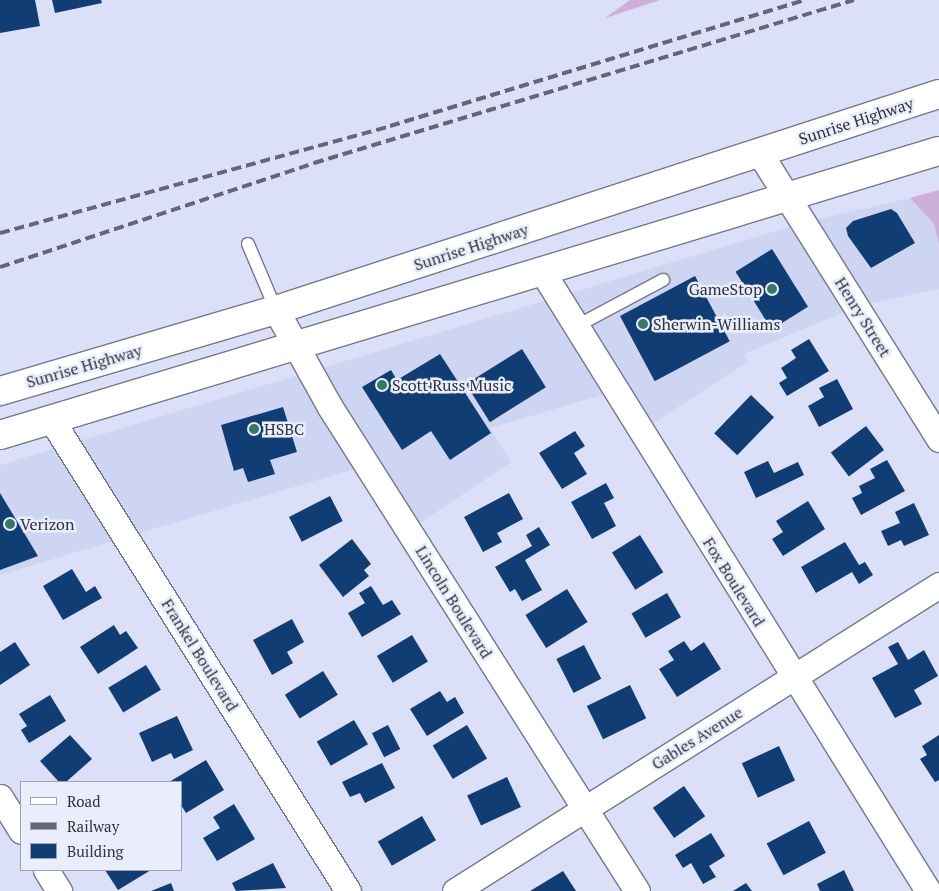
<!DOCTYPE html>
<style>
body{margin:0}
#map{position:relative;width:939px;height:891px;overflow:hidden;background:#dbe0f8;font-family:"PT Serif",serif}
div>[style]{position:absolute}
.built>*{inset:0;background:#ced5f3}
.green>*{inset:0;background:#cdafd9}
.building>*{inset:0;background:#103e74;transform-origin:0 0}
.roads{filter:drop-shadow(1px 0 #73788d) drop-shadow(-1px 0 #73788d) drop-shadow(0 1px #73788d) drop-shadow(0 -1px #73788d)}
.lane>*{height:12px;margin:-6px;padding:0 6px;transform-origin:6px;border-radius:6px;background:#fff}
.street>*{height:25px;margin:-12.5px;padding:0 12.5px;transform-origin:12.5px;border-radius:12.5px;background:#fff}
.highway>*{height:28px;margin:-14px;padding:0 14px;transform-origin:14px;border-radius:14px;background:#fff}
.rail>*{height:4px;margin-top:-2px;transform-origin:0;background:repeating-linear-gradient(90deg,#636673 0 10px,transparent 0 15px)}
.dots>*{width:14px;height:14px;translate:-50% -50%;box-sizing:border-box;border:2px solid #eaeefc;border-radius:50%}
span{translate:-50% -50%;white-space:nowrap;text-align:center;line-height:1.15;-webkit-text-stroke:5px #eaeefc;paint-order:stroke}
.street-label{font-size:16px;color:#30323b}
.poi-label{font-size:16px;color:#30323b}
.right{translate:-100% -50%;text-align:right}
.left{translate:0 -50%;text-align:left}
.legend{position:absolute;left:20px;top:781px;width:162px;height:90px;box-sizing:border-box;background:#eaeefc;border:1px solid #a0a3af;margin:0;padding:6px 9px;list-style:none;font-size:15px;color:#30323b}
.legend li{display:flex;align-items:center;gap:10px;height:25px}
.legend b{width:25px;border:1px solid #a0a3af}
</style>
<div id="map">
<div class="built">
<div style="clip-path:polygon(910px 198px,934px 224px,939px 245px,939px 289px,858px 306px,744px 354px,748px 362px,638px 433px,612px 392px,490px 428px,511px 462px,407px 532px,364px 466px,0 575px,0 465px,806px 222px)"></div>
</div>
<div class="green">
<div style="clip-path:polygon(630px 0,660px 0,605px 18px)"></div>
<div style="clip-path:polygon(939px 190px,939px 245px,934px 224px,910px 198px)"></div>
</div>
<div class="building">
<div style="clip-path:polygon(0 0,35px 0,40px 26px,0 33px)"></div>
<div style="clip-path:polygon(52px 0,101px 0,102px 3px,55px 13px)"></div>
<div style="clip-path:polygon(891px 209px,897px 213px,915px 243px,871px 268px,848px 236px,846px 228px,853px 221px)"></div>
<div style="left:772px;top:249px;width:68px;height:43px;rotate:58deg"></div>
<div style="left:695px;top:276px;width:74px;height:85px;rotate:62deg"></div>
<div style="clip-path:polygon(809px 339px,829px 371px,787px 396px,779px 383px,787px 378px,781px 368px,796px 358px,791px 350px)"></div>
<div style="left:522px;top:349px;width:45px;height:66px;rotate:58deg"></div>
<div style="clip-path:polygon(440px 354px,491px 433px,450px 460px,431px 431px,402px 450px,362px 387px,391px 370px,397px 380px)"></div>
<div style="clip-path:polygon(837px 379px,853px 409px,819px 427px,808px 406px,824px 397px,819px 388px)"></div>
<div style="left:751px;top:395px;width:32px;height:53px;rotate:44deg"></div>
<div style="clip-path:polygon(283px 407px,297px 452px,270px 460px,275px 474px,248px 482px,243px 468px,234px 471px,221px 425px)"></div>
<div style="left:866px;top:426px;width:30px;height:44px;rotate:53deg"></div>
<div style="clip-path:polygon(575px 431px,585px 446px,574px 453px,587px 474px,562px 489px,539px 453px)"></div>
<div style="clip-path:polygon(887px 460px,905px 491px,861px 515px,852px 498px,862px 493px,859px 486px,875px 478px,870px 469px)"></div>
<div style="clip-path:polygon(768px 461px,774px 473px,798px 462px,804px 475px,756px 498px,744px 472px)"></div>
<div style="clip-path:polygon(606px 483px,614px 498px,604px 503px,616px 526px,592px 539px,571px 502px)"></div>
<div style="clip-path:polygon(0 493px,38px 556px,0 570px)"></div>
<div style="clip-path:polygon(509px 493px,523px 519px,497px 533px,502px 542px,483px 552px,464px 517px)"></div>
<div style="left:330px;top:496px;width:28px;height:46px;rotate:63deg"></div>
<div style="clip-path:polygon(808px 501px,825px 529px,783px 556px,772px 539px,783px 532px,776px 521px)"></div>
<div style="clip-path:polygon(914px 503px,929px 535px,904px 546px,901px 540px,888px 546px,881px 531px,900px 523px,895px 512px)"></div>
<div style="clip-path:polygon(539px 527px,550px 545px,525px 560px,542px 590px,522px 601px,515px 589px,510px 592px,495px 567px,532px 546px,526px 535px)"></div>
<div style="left:640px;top:535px;width:44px;height:33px;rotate:58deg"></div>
<div style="clip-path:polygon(352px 539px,371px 564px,364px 570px,369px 576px,343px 597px,319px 565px)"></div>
<div style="clip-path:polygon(845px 542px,859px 565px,865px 562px,873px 575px,859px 584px,852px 572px,816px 593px,801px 567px)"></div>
<div style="clip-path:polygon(72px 569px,86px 592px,95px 586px,102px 598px,63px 620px,43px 586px)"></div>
<div style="clip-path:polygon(371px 586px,383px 605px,392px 600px,401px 614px,362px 637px,348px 613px,365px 603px,359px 593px)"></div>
<div style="left:567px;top:589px;width:39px;height:49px;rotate:58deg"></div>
<div style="left:667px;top:593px;width:28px;height:41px;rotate:60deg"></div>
<div style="clip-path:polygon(292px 619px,304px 642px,287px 652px,293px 663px,272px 675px,253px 640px)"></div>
<div style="clip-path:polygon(114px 625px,120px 635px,126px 631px,138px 648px,98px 674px,80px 647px)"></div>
<div style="left:412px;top:635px;width:31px;height:41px;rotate:59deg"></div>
<div style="clip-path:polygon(684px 641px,691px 651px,704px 642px,721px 669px,677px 697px,659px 669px,674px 660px,668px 651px)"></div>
<div style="clip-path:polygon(15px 642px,30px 665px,0 685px,0 652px)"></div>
<div style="clip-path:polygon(898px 642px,908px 660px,924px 650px,938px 676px,914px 690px,922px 704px,895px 718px,872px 678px,898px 664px,888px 647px)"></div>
<div style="left:584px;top:645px;width:38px;height:31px;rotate:63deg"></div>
<div style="left:146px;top:665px;width:29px;height:44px;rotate:59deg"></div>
<div style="left:323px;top:671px;width:28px;height:45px;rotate:58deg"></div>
<div style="left:630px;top:685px;width:37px;height:48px;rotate:64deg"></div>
<div style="clip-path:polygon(440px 691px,447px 702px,455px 697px,464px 713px,427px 736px,410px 709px)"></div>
<div style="clip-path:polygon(50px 695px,66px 721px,29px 743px,21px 730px,27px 726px,19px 714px)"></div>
<div style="clip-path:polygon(177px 716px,193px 750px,174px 759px,171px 753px,152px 762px,139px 733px)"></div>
<div style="left:354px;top:720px;width:28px;height:43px;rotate:60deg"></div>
<div style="left:388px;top:725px;width:27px;height:18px;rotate:63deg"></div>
<div style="left:467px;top:725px;width:39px;height:40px;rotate:59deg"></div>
<div style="clip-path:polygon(70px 735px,92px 759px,66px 782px,59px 782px,40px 761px)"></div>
<div style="clip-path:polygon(939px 735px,939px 780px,935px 782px,920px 759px,927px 755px,922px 746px)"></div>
<div style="left:779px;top:746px;width:38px;height:41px;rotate:65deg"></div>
<div style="clip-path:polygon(206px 760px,224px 790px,186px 813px,181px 805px,181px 782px,169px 782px)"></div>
<div style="clip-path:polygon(382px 763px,395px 788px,365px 803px,360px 793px,350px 797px,342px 782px)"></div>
<div style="left:507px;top:777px;width:33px;height:44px;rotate:65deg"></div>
<div style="left:684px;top:786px;width:37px;height:38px;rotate:55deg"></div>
<div style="clip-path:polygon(234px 804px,255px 839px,217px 861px,203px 838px,220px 828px,213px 817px)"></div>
<div style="left:422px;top:816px;width:28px;height:51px;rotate:60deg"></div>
<div style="left:809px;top:821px;width:36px;height:48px;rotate:62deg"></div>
<div style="clip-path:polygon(711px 833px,725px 856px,709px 866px,716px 877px,703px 884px,691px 863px,683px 868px,675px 855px)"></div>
<div style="clip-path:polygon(273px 863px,286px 888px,236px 891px,232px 883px)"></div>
<div style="clip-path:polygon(105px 870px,151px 870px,118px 890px)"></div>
<div style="clip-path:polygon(844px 870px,854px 891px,820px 891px,817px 884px)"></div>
<div style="clip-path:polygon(563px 871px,576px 891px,530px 891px)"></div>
<div style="clip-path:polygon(171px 883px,174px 891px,151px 891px)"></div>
<div style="clip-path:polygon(746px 883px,752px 891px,733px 891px)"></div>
</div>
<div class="roads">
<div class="lane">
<div style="left:248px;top:244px;width:72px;rotate:67deg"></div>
<div style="left:575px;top:327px;width:100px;rotate:-28.1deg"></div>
</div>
<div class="street">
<div style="left:759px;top:152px;width:339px;rotate:57.9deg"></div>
<div style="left:542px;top:271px;width:730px;rotate:58.09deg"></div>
<div style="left:276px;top:310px;width:111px;rotate:60.9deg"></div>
<div style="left:330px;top:407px;width:573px;rotate:57.61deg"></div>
<div style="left:51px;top:419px;width:558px;rotate:57.82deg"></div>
<div style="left:0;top:797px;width:40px;rotate:58deg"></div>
<div style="left:46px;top:870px;width:25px;rotate:58deg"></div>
<div style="left:455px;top:891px;width:573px;rotate:-32.3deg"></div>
</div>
<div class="highway">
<div style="left:0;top:391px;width:288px;rotate:-16.4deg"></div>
<div style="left:276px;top:310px;width:697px;rotate:-18.05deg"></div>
<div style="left:0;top:435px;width:981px;rotate:-16.83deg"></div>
</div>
</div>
<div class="rail">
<div style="left:0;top:233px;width:404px;rotate:-15.3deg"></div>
<div style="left:390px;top:126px;width:435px;rotate:-16.9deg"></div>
<div style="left:0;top:267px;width:331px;rotate:-18.3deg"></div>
<div style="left:314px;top:163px;width:564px;rotate:-16.8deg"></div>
</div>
<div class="dots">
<div style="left:772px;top:289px;background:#377766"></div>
<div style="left:643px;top:324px;background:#377766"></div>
<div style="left:382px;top:385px;background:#377766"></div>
<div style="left:254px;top:429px;background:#377766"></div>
<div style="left:10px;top:524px;background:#377766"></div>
</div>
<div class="street-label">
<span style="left:856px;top:121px;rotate:-18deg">Sunrise Highway</span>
<span style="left:471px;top:247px;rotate:-18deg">Sunrise Highway</span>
<span style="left:863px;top:317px;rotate:58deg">Henry Street</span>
<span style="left:84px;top:366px;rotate:-16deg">Sunrise Highway</span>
<span style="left:734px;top:582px;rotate:58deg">Fox Boulevard</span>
<span style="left:454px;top:602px;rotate:58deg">Lincoln Boulevard</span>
<span style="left:200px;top:655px;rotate:58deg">Frankel Boulevard</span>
<span style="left:697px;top:738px;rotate:-32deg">Gables Avenue</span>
</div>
<div class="poi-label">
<span class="right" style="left:762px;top:289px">GameStop</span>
<span class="left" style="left:653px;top:324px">Sherwin-Williams</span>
<span class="left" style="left:392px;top:385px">Scott Russ Music</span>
<span class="left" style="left:264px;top:429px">HSBC</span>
<span class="left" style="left:20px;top:524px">Verizon</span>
</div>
<ul class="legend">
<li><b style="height:6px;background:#fff"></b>Road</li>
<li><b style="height:6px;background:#636673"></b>Railway</li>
<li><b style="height:14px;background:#103e74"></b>Building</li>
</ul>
</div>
